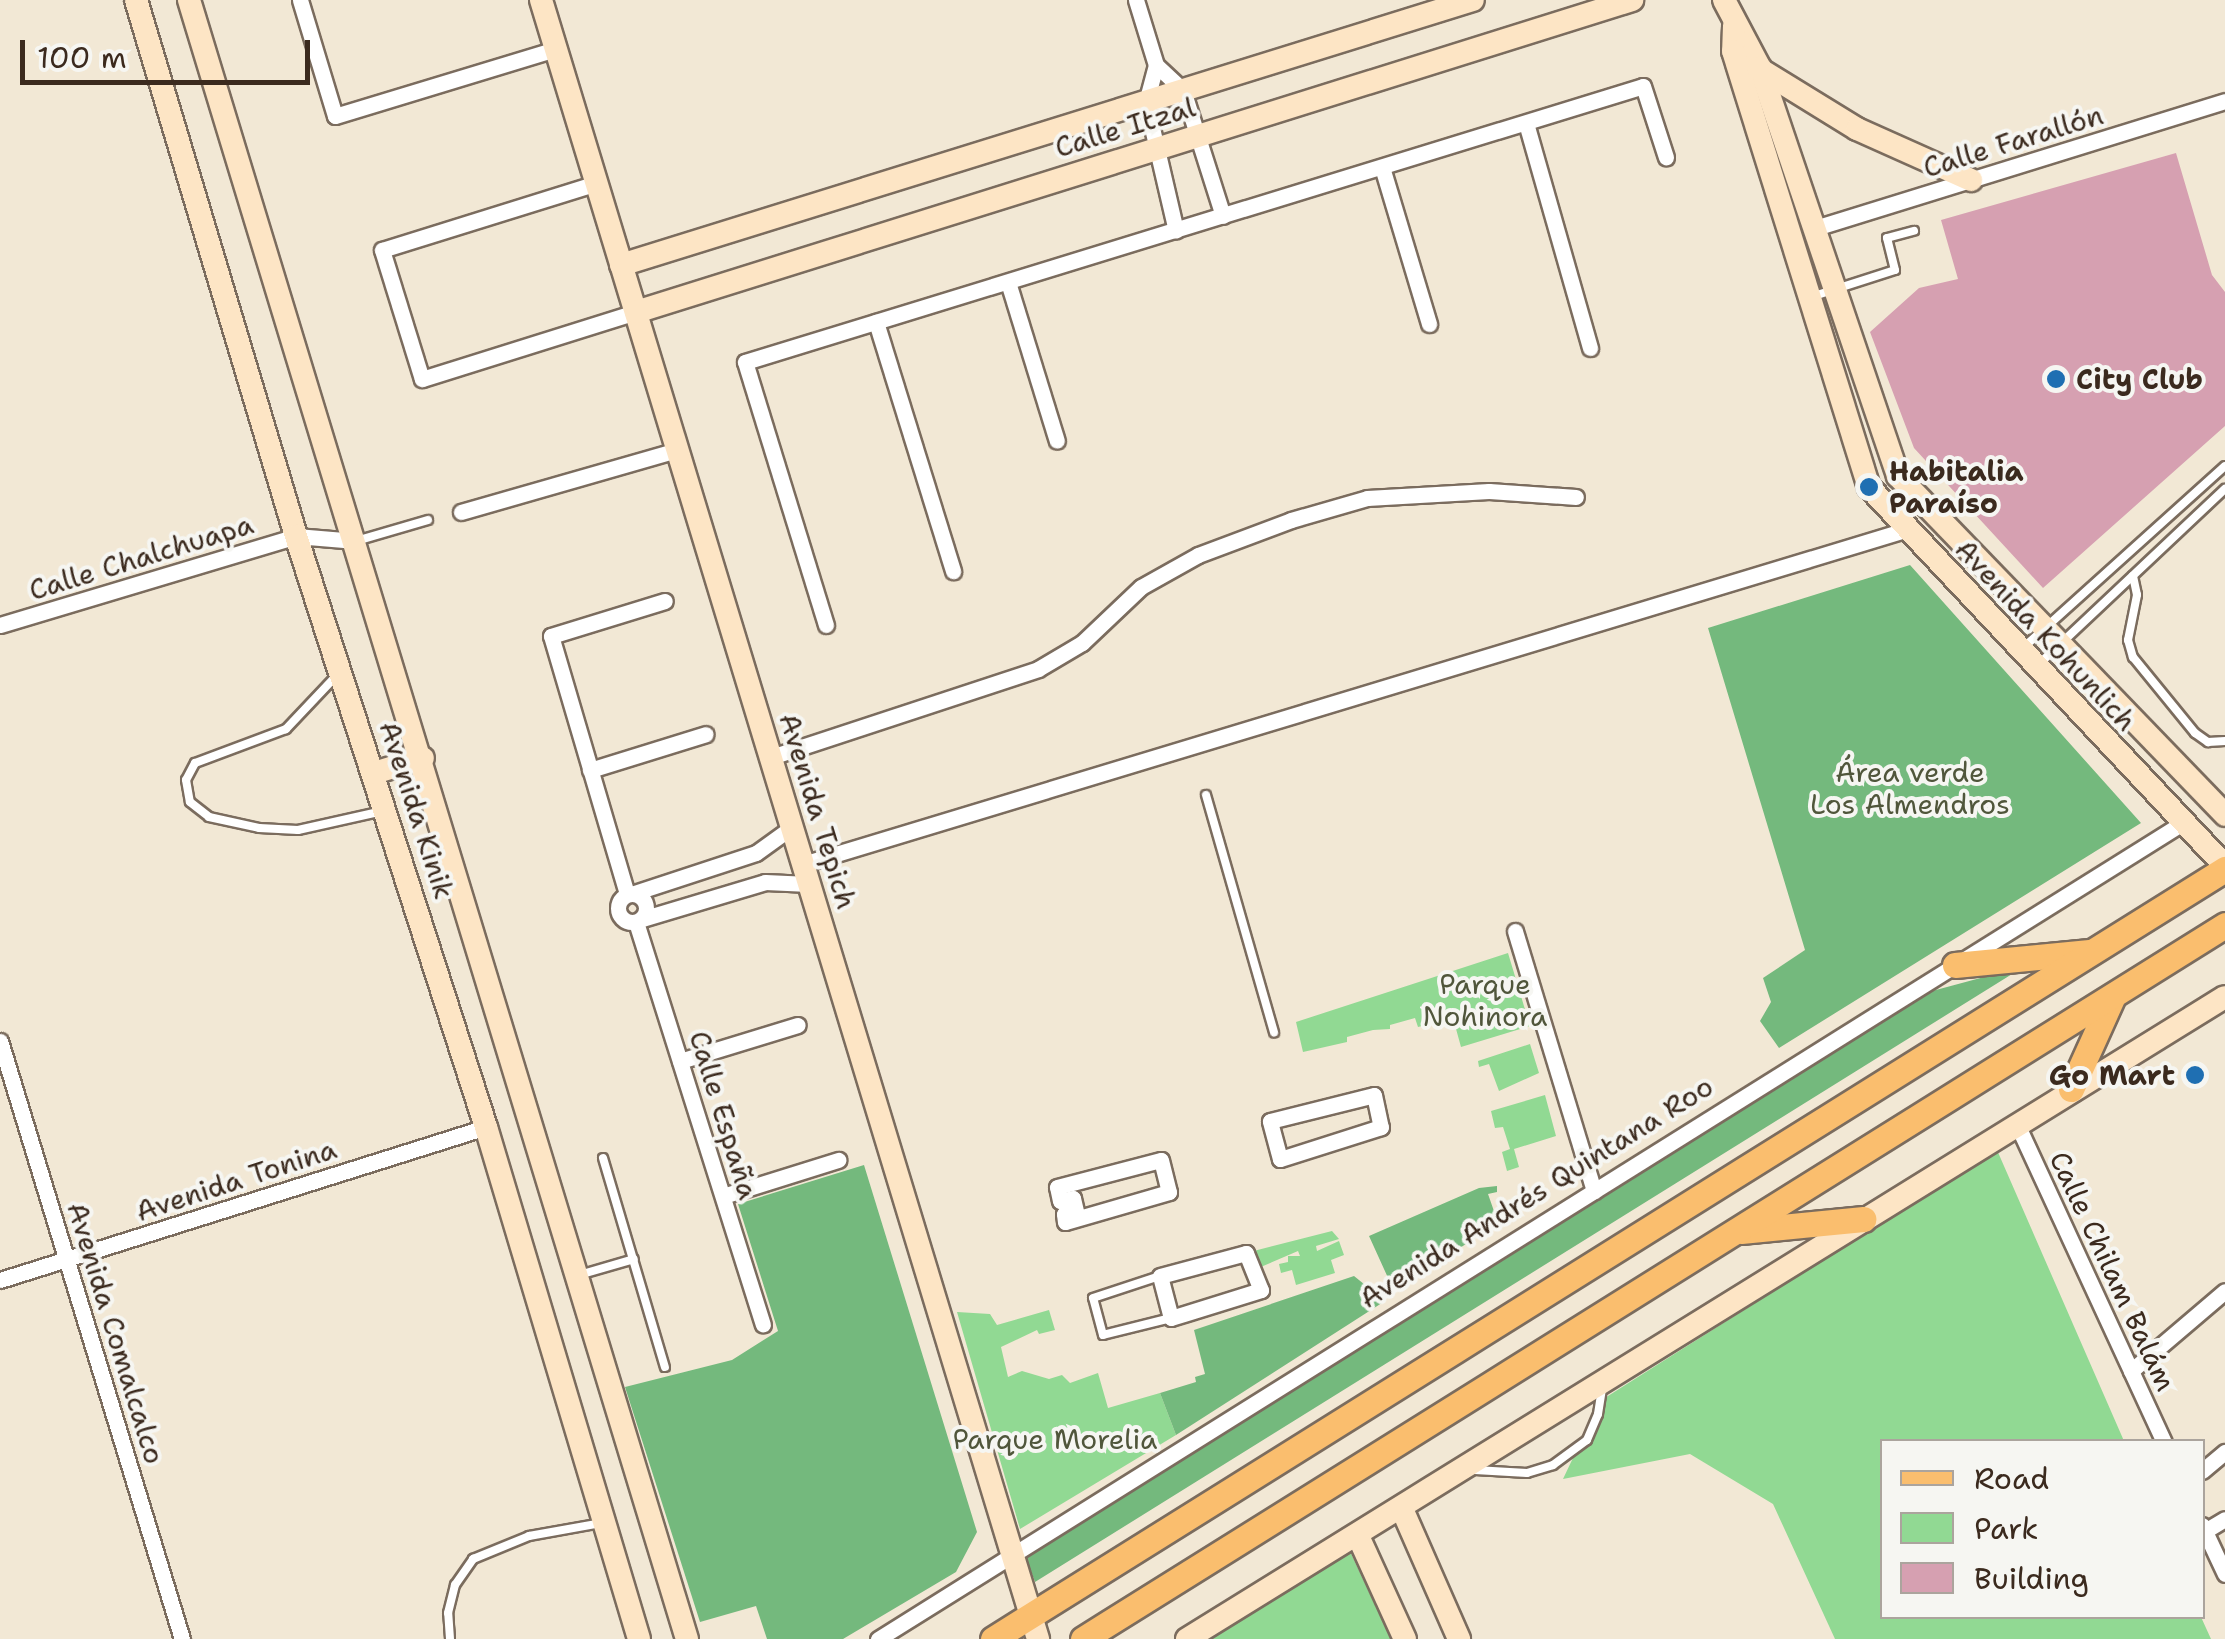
<!DOCTYPE html>
<meta charset="utf-8">
<style>
body{margin:0}
#map{position:relative;width:2225px;height:1639px;overflow:hidden;background:#f2e8d5;font-family:"Shantell Sans",sans-serif}
div>[style]{position:absolute}
.green>*{inset:0;background:#91d993}
.forest>*{inset:0;background:#74b97d}
.building>*{inset:0;background:#d6a0b1}
.roads{filter:drop-shadow(2px 0 #7b6c5e) drop-shadow(-2px 0 #7b6c5e) drop-shadow(0 2px #7b6c5e) drop-shadow(0 -2px #7b6c5e)}
.lane>*{height:8px;margin:-4px;padding:0 4px;transform-origin:4px;border-radius:4px;background:#fff}
.street>*{height:15px;margin:-7.5px;padding:0 7.5px;transform-origin:7.5px;border-radius:7.5px;background:#fff}
.street>.ring{margin:-7.5px;padding:0;box-sizing:content-box;background:none;border:15px solid #fff;border-radius:50%}
.secondary>*{height:22px;margin:-11px;padding:0 11px;transform-origin:11px;border-radius:11px;background:#fde5c5}
.primary>*{height:25px;margin:-12.5px;padding:0 12.5px;transform-origin:12.5px;border-radius:12.5px;background:#fabe6e}
.dots>*{width:28px;height:28px;translate:-50% -50%;box-sizing:border-box;border:5px solid #f6f6f2;border-radius:50%}
span{translate:-50% -50%;white-space:nowrap;text-align:center;line-height:1.15;-webkit-text-stroke:8px #f6f6f2;paint-order:stroke}
.street-label{font-size:28px;color:#3b2a1e}
.poi-label{font-size:28px;color:#3b2a1e;font-weight:700}
.left{translate:0 -50%;text-align:left}
.right{translate:-100% -50%;text-align:right}
.park-label{font-size:28px;color:#50563b}
.legend{position:absolute;left:1880px;top:1439px;width:325px;height:180px;box-sizing:border-box;background:#f6f6f2;border:2px solid #aba49d;margin:0;padding:12px 18px;list-style:none;font-size:30px;color:#3b2a1e}
.legend li{display:flex;align-items:center;gap:20px;height:50px}
.legend b{width:50px;border:2px solid #aba49d}
.scale{position:absolute;left:20px;top:40px;width:290px;height:45px;box-sizing:border-box;border:5px solid #3b2a1e;border-top:0;padding-left:12px;font-size:30px;line-height:35px;white-space:nowrap;color:#3b2a1e;-webkit-text-stroke:8px #f6f6f2;paint-order:stroke}
</style>
<div id="map">
<div class="green">
<div style="clip-path:polygon(1508px 953px,1530px 1026px,1461px 1047px,1453px 1018px,1418px 1027px,1415px 1018px,1390px 1025px,1390px 1029px,1373px 1030px,1347px 1037px,1347px 1042px,1303px 1052px,1296px 1022px)"></div>
<div style="clip-path:polygon(1530px 1044px,1539px 1073px,1499px 1091px,1489px 1064px,1479px 1067px,1478px 1061px)"></div>
<div style="clip-path:polygon(1545px 1095px,1556px 1136px,1514px 1149px,1519px 1167px,1507px 1171px,1502px 1152px,1510px 1149px,1503px 1127px,1495px 1128px,1491px 1111px)"></div>
<div style="clip-path:polygon(1997px 1150px,2124px 1441px,1882px 1442px,1882px 1616px,2201px 1617px,2211px 1639px,1835px 1639px,1773px 1504px,1690px 1454px,1563px 1479px,1600px 1401px)"></div>
<div style="clip-path:polygon(1332px 1231px,1339px 1239px,1316px 1246px,1317px 1251px,1339px 1241px,1344px 1255px,1331px 1260px,1335px 1273px,1296px 1285px,1292px 1270px,1281px 1273px,1279px 1264px,1288px 1262px,1288px 1256px,1300px 1256px,1298px 1251px,1256px 1269px,1246px 1253px)"></div>
<div style="clip-path:polygon(1049px 1310px,1055px 1330px,1039px 1334px,1037px 1330px,1001px 1347px,1008px 1377px,1022px 1371px,1049px 1379px,1062px 1375px,1070px 1383px,1098px 1373px,1108px 1408px,1160px 1393px,1176px 1435px,1020px 1529px,957px 1312px,990px 1314px,997px 1325px)"></div>
<div style="clip-path:polygon(1348px 1547px,1391px 1639px,1195px 1639px)"></div>
</div>
<div class="forest">
<div style="clip-path:polygon(1910px 565px,2141px 823px,1779px 1048px,1760px 1021px,1771px 1002px,1763px 978px,1805px 950px,1708px 628px)"></div>
<div style="clip-path:polygon(2025px 966px,1035px 1582px,1025px 1555px,1411px 1310px,1727px 1119px,1921px 994px)"></div>
<div style="clip-path:polygon(864px 1165px,977px 1532px,956px 1572px,843px 1639px,767px 1639px,756px 1606px,700px 1622px,625px 1387px,732px 1360px,778px 1331px,738px 1204px)"></div>
<div style="clip-path:polygon(1497px 1186px,1497px 1192px,1488px 1194px,1495px 1214px,1519px 1205px,1521px 1208px,1394px 1291px,1369px 1236px,1479px 1188px)"></div>
<div style="clip-path:polygon(1354px 1276px,1385px 1301px,1176px 1435px,1160px 1393px,1196px 1382px,1195px 1377px,1205px 1374px,1194px 1330px)"></div>
</div>
<div class="building">
<div style="clip-path:polygon(2176px 153px,2212px 275px,2225px 292px,2225px 426px,2043px 588px,1914px 448px,1870px 332px,1919px 288px,1958px 279px,1941px 220px)"></div>
</div>
<div class="roads">
<div class="lane">
<div style="left:1814px;top:296px;width:85px;rotate:-17.8deg"></div>
<div style="left:1895px;top:270px;width:33px;rotate:-104deg"></div>
<div style="left:1887px;top:238px;width:28px;rotate:-15deg"></div>
<div style="left:356px;top:541px;width:75px;rotate:-16.3deg"></div>
<div style="left:2133px;top:576px;width:19px;rotate:78deg"></div>
<div style="left:2137px;top:595px;width:46px;rotate:101.3deg"></div>
<div style="left:2128px;top:640px;width:18px;rotate:74deg"></div>
<div style="left:2133px;top:657px;width:98px;rotate:50.8deg"></div>
<div style="left:2195px;top:733px;width:16px;rotate:35deg"></div>
<div style="left:2208px;top:742px;width:17px;rotate:-3deg"></div>
<div style="left:2024px;top:647px;width:270px;rotate:-42deg"></div>
<div style="left:2038px;top:665px;width:257px;rotate:-43.3deg"></div>
<div style="left:338px;top:674px;width:76px;rotate:133.4deg"></div>
<div style="left:286px;top:729px;width:97px;rotate:159.5deg"></div>
<div style="left:195px;top:763px;width:19px;rotate:118deg"></div>
<div style="left:186px;top:780px;width:22px;rotate:80deg"></div>
<div style="left:190px;top:802px;width:24px;rotate:38deg"></div>
<div style="left:209px;top:817px;width:51px;rotate:12.4deg"></div>
<div style="left:259px;top:828px;width:39px;rotate:3deg"></div>
<div style="left:298px;top:830px;width:87px;rotate:-12.6deg"></div>
<div style="left:1206px;top:795px;width:247px;rotate:74deg"></div>
<div style="left:603px;top:1158px;width:218px;rotate:73.5deg"></div>
<div style="left:579px;top:1275px;width:57px;rotate:-16.2deg"></div>
<div style="left:1160px;top:1276px;width:43px;rotate:75.3deg"></div>
<div style="left:1171px;top:1318px;width:70px;rotate:166deg"></div>
<div style="left:1103px;top:1335px;width:38px;rotate:-105deg"></div>
<div style="left:1093px;top:1298px;width:71px;rotate:-18.2deg"></div>
<div style="left:1475px;top:1470px;width:52px;rotate:3.3deg"></div>
<div style="left:1527px;top:1473px;width:27px;rotate:-17deg"></div>
<div style="left:1553px;top:1465px;width:42px;rotate:-36.3deg"></div>
<div style="left:1587px;top:1440px;width:28px;rotate:-67deg"></div>
<div style="left:1598px;top:1414px;width:26px;rotate:-81deg"></div>
<div style="left:450px;top:1639px;width:26px;rotate:-94deg"></div>
<div style="left:448px;top:1613px;width:29px;rotate:-76deg"></div>
<div style="left:455px;top:1585px;width:32px;rotate:-55deg"></div>
<div style="left:473px;top:1559px;width:61px;rotate:-22.3deg"></div>
<div style="left:529px;top:1536px;width:73px;rotate:-10.2deg"></div>
</div>
<div class="street">
<div style="left:300px;top:0;width:121px;rotate:73.2deg"></div>
<div style="left:335px;top:116px;width:231px;rotate:-16.9deg"></div>
<div style="left:1136px;top:0;width:68px;rotate:72.9deg"></div>
<div style="left:1156px;top:65px;width:37px;rotate:43deg"></div>
<div style="left:1183px;top:90px;width:132px;rotate:72.4deg"></div>
<div style="left:1156px;top:65px;width:38px;rotate:105deg"></div>
<div style="left:1146px;top:102px;width:132px;rotate:76.9deg"></div>
<div style="left:1526px;top:123px;width:234px;rotate:74.1deg"></div>
<div style="left:1382px;top:167px;width:164px;rotate:73.3deg"></div>
<div style="left:597px;top:183px;width:225px;rotate:162.7deg"></div>
<div style="left:382px;top:250px;width:135px;rotate:72.8deg"></div>
<div style="left:422px;top:379px;width:224px;rotate:-17.4deg"></div>
<div style="left:1815px;top:228px;width:429px;rotate:-17.2deg"></div>
<div style="left:1008px;top:282px;width:166px;rotate:72.9deg"></div>
<div style="left:876px;top:322px;width:261px;rotate:72.8deg"></div>
<div style="left:461px;top:512px;width:225px;rotate:-16deg"></div>
<div style="left:0;top:625px;width:309px;rotate:-16.7deg"></div>
<div style="left:296px;top:536px;width:60px;rotate:4.8deg"></div>
<div style="left:826px;top:625px;width:275px;rotate:-107.1deg"></div>
<div style="left:745px;top:362px;width:939px;rotate:-17.08deg"></div>
<div style="left:1643px;top:86px;width:75px;rotate:72.1deg"></div>
<div style="left:771px;top:757px;width:281px;rotate:-18.2deg"></div>
<div style="left:1038px;top:669px;width:51px;rotate:-30.6deg"></div>
<div style="left:1082px;top:643px;width:81px;rotate:-43.5deg"></div>
<div style="left:1141px;top:587px;width:65px;rotate:-29.3deg"></div>
<div style="left:1198px;top:555px;width:99px;rotate:-20.6deg"></div>
<div style="left:1291px;top:520px;width:79px;rotate:-16.1deg"></div>
<div style="left:1367px;top:498px;width:122px;rotate:-3.3deg"></div>
<div style="left:1489px;top:491px;width:87px;rotate:3.9deg"></div>
<div style="left:590px;top:770px;width:121px;rotate:-17.2deg"></div>
<div style="left:803px;top:864px;width:1152px;rotate:-16.86deg"></div>
<div style="left:634px;top:893px;width:128px;rotate:-18.2deg"></div>
<div style="left:756px;top:853px;width:44px;rotate:-35.8deg"></div>
<div class="ring" style="left:618px;top:894px;width:13px;height:13px"></div>
<div style="left:627px;top:894px;width:269px;rotate:-106.4deg"></div>
<div style="left:551px;top:636px;width:119px;rotate:-17.1deg"></div>
<div style="left:642px;top:919px;width:128px;rotate:-16.7deg"></div>
<div style="left:765px;top:882px;width:44px;rotate:2.6deg"></div>
<div style="left:636px;top:922px;width:422px;rotate:72.5deg"></div>
<div style="left:1515px;top:931px;width:272px;rotate:73.1deg"></div>
<div style="left:0;top:1041px;width:625px;rotate:73.07deg"></div>
<div style="left:680px;top:1061px;width:123px;rotate:-17deg"></div>
<div style="left:1374px;top:1095px;width:33px;rotate:78deg"></div>
<div style="left:1381px;top:1127px;width:106px;rotate:162.4deg"></div>
<div style="left:1280px;top:1159px;width:39px;rotate:-105deg"></div>
<div style="left:1270px;top:1121px;width:107px;rotate:-14deg"></div>
<div style="left:2016px;top:1122px;width:353px;rotate:65.2deg"></div>
<div style="left:1161px;top:1160px;width:33px;rotate:76deg"></div>
<div style="left:1169px;top:1192px;width:108px;rotate:163.9deg"></div>
<div style="left:1065px;top:1222px;width:8px;rotate:-97deg"></div>
<div style="left:1064px;top:1214px;width:12px;rotate:-14deg"></div>
<div style="left:1076px;top:1211px;width:13px;rotate:-103deg"></div>
<div style="left:1073px;top:1198px;width:13px;rotate:167deg"></div>
<div style="left:1060px;top:1201px;width:14px;rotate:-102deg"></div>
<div style="left:1057px;top:1187px;width:107px;rotate:-14.6deg"></div>
<div style="left:723px;top:1196px;width:121px;rotate:-17.4deg"></div>
<div style="left:1246px;top:1253px;width:40px;rotate:68deg"></div>
<div style="left:1261px;top:1290px;width:94px;rotate:162.7deg"></div>
<div style="left:1171px;top:1318px;width:43px;rotate:-104.7deg"></div>
<div style="left:1160px;top:1276px;width:89px;rotate:-15deg"></div>
<div style="left:0;top:1280px;width:510px;rotate:-17.47deg"></div>
<div style="left:2131px;top:1371px;width:123px;rotate:-40.4deg"></div>
<div style="left:2202px;top:1471px;width:30px;rotate:-40deg"></div>
<div style="left:2202px;top:1525px;width:54px;rotate:64.9deg"></div>
<div style="left:2205px;top:1531px;width:23px;rotate:-31deg"></div>
<div style="left:878px;top:1639px;width:1537px;rotate:-32.03deg"></div>
</div>
<div class="secondary">
<div style="left:136px;top:0;width:559px;rotate:73.38deg"></div>
<div style="left:296px;top:536px;width:621px;rotate:72.18deg"></div>
<div style="left:486px;top:1127px;width:534px;rotate:73.36deg"></div>
<div style="left:189px;top:0;width:1713px;rotate:73.1deg"></div>
<div style="left:541px;top:0;width:1713px;rotate:73.13deg"></div>
<div style="left:1724px;top:0;width:77px;rotate:62.1deg"></div>
<div style="left:1760px;top:68px;width:431px;rotate:71.3deg"></div>
<div style="left:1898px;top:476px;width:471px;rotate:46deg"></div>
<div style="left:1734px;top:26px;width:25px;rotate:92deg"></div>
<div style="left:1733px;top:51px;width:457px;rotate:72.7deg"></div>
<div style="left:1869px;top:487px;width:520px;rotate:46.79deg"></div>
<div style="left:1758px;top:68px;width:116px;rotate:31.6deg"></div>
<div style="left:1857px;top:129px;width:125px;rotate:24.1deg"></div>
<div style="left:621px;top:265px;width:892px;rotate:-17.28deg"></div>
<div style="left:636px;top:312px;width:1044px;rotate:-17.39deg"></div>
<div style="left:374px;top:773px;width:51px;rotate:-17deg"></div>
<div style="left:1402px;top:1509px;width:142px;rotate:66.3deg"></div>
<div style="left:1358px;top:1536px;width:113px;rotate:65.5deg"></div>
<div style="left:1187px;top:1639px;width:1220px;rotate:-31.74deg"></div>
</div>
<div class="primary">
<div style="left:1955px;top:965px;width:135px;rotate:-5.5deg"></div>
<div style="left:2071px;top:1089px;width:100px;rotate:-65.7deg"></div>
<div style="left:1741px;top:1231px;width:123px;rotate:-5.6deg"></div>
<div style="left:993px;top:1639px;width:1453px;rotate:-32.01deg"></div>
<div style="left:1083px;top:1639px;width:1347px;rotate:-32.01deg"></div>
</div>
</div>
<div class="dots">
<div style="left:2056px;top:379px;background:#1f6fb2"></div>
<div style="left:1869px;top:487px;background:#1f6fb2"></div>
<div style="left:2195px;top:1075px;background:#1f6fb2"></div>
</div>
<div class="street-label">
<span style="left:1125px;top:127px;rotate:-17deg">Calle Itzal</span>
<span style="left:2013px;top:141px;rotate:-17deg">Calle Farallón</span>
<span style="left:141px;top:557px;rotate:-17deg">Calle Chalchuapa</span>
<span style="left:2046px;top:635px;rotate:47deg">Avenida Kohunlich</span>
<span style="left:417px;top:810px;rotate:72deg">Avenida Kinik</span>
<span style="left:818px;top:811px;rotate:73deg">Avenida Tepich</span>
<span style="left:724px;top:1115px;rotate:73deg">Calle España</span>
<span style="left:236px;top:1180px;rotate:-18deg">Avenida Tonina</span>
<span style="left:1536px;top:1192px;rotate:-32deg">Avenida Andrés Quintana Roo</span>
<span style="left:2113px;top:1271px;rotate:65deg">Calle Chilam Balám</span>
<span style="left:116px;top:1333px;rotate:73deg">Avenida Comalcalco</span>
</div>
<div class="poi-label">
<span class="left" style="left:2076px;top:379px">City Club</span>
<span class="left" style="left:1889px;top:487px">Habitalia<br>Paraíso</span>
<span class="right" style="left:2175px;top:1075px">Go Mart</span>
</div>
<div class="park-label">
<span style="left:1910px;top:788px">Área verde<br>Los Almendros</span>
<span style="left:1485px;top:1000px">Parque<br>Nohinora</span>
<span style="left:1055px;top:1439px">Parque Morelia</span>
</div>
<ul class="legend">
<li><b style="height:12px;background:#fabe6e"></b>Road</li>
<li><b style="height:28px;background:#91d993"></b>Park</li>
<li><b style="height:28px;background:#d6a0b1"></b>Building</li>
</ul>
<div class="scale">100 m</div>
</div>
